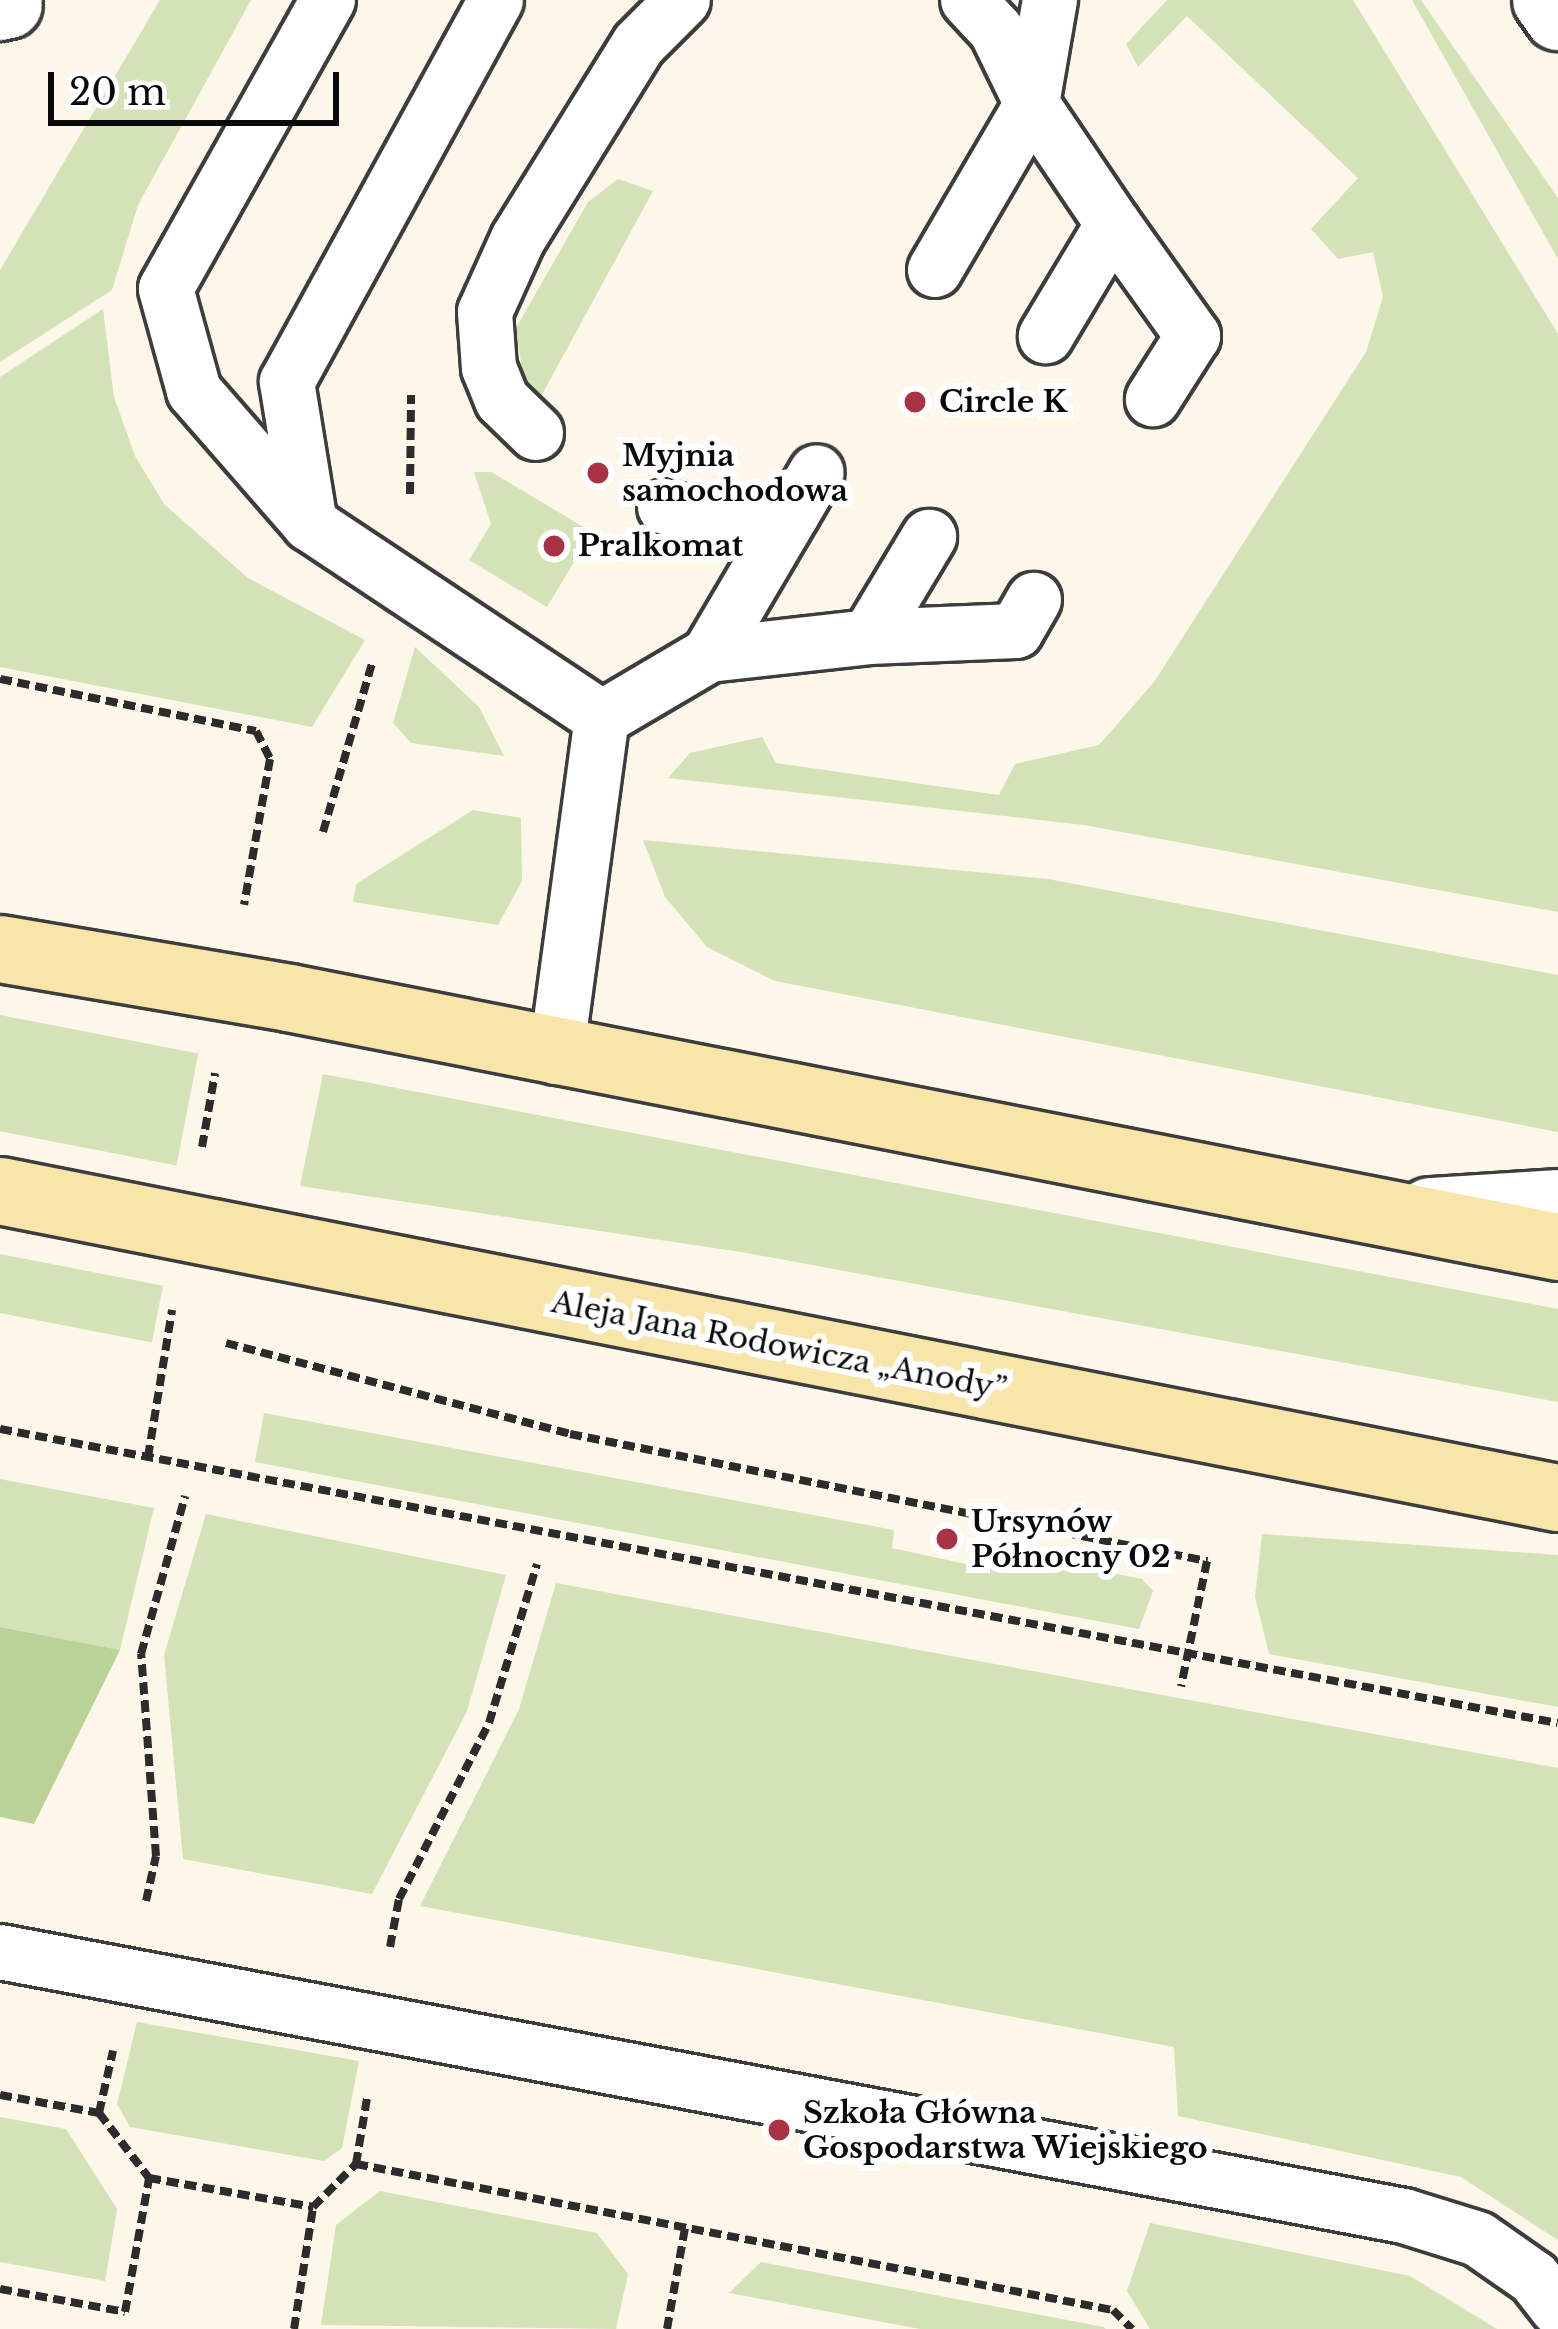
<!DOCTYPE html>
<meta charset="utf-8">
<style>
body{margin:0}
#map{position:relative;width:1558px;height:2329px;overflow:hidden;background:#fdf7e9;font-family:"Libre Baskerville",serif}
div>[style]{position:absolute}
.green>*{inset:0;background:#d3e3b7;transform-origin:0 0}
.forest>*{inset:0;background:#b9d298}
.path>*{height:8px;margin-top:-4px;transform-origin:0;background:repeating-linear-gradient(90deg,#2c2c2c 0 12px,transparent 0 18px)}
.roads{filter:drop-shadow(3px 0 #3d3d3d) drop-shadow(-3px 0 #3d3d3d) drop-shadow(0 3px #3d3d3d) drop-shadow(0 -3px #3d3d3d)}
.service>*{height:54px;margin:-27px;padding:0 27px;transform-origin:27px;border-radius:27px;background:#fff}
.minor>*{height:66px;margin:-33px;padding:0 33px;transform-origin:33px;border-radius:33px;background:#fff}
.tertiary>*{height:66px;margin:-33px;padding:0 33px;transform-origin:33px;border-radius:33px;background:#fff}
.secondary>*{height:66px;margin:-33px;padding:0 33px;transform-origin:33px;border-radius:33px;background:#f7e5aa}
.dots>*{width:33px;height:33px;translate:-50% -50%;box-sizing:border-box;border:6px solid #fff;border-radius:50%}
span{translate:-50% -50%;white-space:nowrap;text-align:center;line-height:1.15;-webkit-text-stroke:12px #fff;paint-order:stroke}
.poi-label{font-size:30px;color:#0a0a0a;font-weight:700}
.left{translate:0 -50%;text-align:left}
.street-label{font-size:30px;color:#0a0a0a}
.scale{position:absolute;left:48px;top:72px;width:291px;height:54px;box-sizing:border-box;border:6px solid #0a0a0a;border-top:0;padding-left:15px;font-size:36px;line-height:42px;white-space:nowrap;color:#0a0a0a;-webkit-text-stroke:9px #fff;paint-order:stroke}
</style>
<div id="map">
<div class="green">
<div style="clip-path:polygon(160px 0,251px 0,138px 205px,112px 290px,0 362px,0 270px)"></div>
<div style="clip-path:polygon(1167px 0,1353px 0,1558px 334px,1558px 912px,1084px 825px,668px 778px,690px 753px,762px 737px,776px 763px,999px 795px,1015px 764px,1099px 745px,1154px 682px,1366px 352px,1383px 297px,1373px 252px,1338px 259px,1311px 229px,1358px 178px,1187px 16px,1138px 67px,1126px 44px)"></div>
<div style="clip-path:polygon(1412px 0,1421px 0,1558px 198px,1558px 259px)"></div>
<div style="clip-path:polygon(618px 179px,653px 191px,539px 400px,524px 383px,516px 328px,588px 202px)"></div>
<div style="clip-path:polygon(103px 309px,114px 397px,135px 456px,164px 504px,248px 578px,365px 640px,312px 727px,0 667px,0 377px)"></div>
<div style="clip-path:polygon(474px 472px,491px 472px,592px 532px,547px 607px,469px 560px,491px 524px)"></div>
<div style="clip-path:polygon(415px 647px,479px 707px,504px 756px,411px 743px,393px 723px)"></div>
<div style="clip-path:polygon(473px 810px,521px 818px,522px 881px,498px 925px,353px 902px,356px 884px)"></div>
<div style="clip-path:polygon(643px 840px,1048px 879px,1558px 975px,1558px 1132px,775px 981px,707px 947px,665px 897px)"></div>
<div style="left:0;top:1015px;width:202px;height:114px;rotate:11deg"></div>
<div style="clip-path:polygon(323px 1074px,1558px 1309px,1558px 1402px,741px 1252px,300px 1186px)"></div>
<div style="left:0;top:1254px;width:166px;height:58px;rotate:11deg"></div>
<div style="clip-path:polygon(264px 1413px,894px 1530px,892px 1548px,989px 1569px,994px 1550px,1142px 1579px,1153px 1591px,1139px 1629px,255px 1462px)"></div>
<div style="clip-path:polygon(0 1479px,154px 1508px,120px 1650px,0 1627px)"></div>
<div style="clip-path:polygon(206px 1514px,506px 1575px,467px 1711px,372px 1894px,183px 1859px,164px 1655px)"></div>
<div style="clip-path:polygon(1262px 1534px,1558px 1555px,1558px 1707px,1269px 1654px,1255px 1597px)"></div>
<div style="clip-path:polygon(556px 1583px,1558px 1768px,1558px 2240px,1461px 2177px,1178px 2116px,1174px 2047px,420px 1906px,519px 1709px)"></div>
<div style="clip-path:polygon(137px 2022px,359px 2061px,342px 2148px,324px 2161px,130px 2127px,117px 2104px)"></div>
<div style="clip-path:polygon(0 2117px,66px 2129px,117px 2209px,105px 2281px,0 2262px)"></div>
<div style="clip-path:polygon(380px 2191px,597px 2233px,628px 2274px,616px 2329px,321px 2325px,336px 2225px)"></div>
<div style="clip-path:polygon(1150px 2223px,1410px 2276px,1497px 2329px,1150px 2329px,1127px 2291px)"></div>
<div style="clip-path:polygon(761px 2262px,1104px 2327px,1106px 2329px,920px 2329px,729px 2293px)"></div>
</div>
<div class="forest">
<div style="clip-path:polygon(0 1627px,120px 1650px,34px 1824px,0 1817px)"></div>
</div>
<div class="path">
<div style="left:410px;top:494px;width:99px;rotate:-89.4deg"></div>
<div style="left:0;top:679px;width:261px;rotate:11.5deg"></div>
<div style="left:256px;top:731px;width:31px;rotate:63deg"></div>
<div style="left:270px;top:759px;width:148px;rotate:100.1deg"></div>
<div style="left:323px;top:832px;width:179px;rotate:-73.8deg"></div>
<div style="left:202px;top:1147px;width:75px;rotate:-80deg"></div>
<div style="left:226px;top:1343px;width:356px;rotate:14.8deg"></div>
<div style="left:570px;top:1434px;width:650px;rotate:11.28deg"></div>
<div style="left:1207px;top:1561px;width:128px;rotate:101.7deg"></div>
<div style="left:0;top:1429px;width:1585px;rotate:10.69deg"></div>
<div style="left:148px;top:1457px;width:149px;rotate:-80.7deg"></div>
<div style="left:146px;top:1901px;width:46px;rotate:-77.5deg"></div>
<div style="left:156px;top:1856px;width:203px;rotate:-94.2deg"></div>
<div style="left:141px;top:1654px;width:164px;rotate:-74.4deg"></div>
<div style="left:390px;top:1947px;width:49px;rotate:-79.4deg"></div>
<div style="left:399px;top:1899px;width:198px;rotate:-62.9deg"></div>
<div style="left:489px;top:1723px;width:166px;rotate:-73.2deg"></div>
<div style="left:0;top:2095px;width:101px;rotate:10.3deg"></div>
<div style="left:99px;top:2113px;width:64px;rotate:-77.3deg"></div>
<div style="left:99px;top:2113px;width:82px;rotate:52.4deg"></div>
<div style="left:149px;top:2178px;width:167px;rotate:10deg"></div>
<div style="left:313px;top:2207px;width:61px;rotate:-45deg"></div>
<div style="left:356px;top:2164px;width:67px;rotate:-80.5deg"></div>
<div style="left:356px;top:2164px;width:771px;rotate:10.92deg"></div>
<div style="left:1113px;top:2310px;width:27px;rotate:45deg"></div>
<div style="left:0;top:2289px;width:127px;rotate:10.4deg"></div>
<div style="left:125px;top:2312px;width:136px;rotate:-79.8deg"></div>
<div style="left:294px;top:2329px;width:123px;rotate:-81.1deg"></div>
<div style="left:667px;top:2329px;width:103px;rotate:-79.9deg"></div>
</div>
<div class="roads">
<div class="service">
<div style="left:328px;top:0;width:331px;rotate:119.3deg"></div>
<div style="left:166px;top:289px;width:106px;rotate:74.6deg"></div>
<div style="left:194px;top:391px;width:176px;rotate:48.9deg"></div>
<div style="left:310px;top:524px;width:351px;rotate:33.6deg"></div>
<div style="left:968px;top:0;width:41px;rotate:47deg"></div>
<div style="left:996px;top:30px;width:82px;rotate:64.1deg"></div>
<div style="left:1032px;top:104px;width:145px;rotate:56deg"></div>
<div style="left:1113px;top:224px;width:131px;rotate:120.9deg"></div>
<div style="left:1113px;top:224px;width:138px;rotate:54.5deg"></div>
<div style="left:1193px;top:336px;width:75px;rotate:122.4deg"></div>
<div style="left:935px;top:270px;width:192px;rotate:-59.7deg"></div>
<div style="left:1032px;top:104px;width:106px;rotate:-80.2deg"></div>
<div style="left:536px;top:433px;width:47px;rotate:-135.9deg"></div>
<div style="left:502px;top:400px;width:35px;rotate:-112deg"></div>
<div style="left:489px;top:368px;width:56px;rotate:-94.1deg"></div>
<div style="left:485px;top:312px;width:80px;rotate:-65.7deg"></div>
<div style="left:518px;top:239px;width:229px;rotate:-58.2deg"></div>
<div style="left:639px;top:44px;width:62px;rotate:-45deg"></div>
<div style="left:665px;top:507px;width:61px;rotate:17.2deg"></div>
<div style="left:723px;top:525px;width:70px;rotate:-9.1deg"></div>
<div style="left:310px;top:524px;width:144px;rotate:-99.2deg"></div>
<div style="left:287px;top:382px;width:435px;rotate:-61.3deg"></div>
<div style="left:869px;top:637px;width:147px;rotate:-2.3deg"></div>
<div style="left:1016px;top:631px;width:36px;rotate:-60deg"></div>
<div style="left:709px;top:655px;width:161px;rotate:-6.4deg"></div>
<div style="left:869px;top:637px;width:117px;rotate:-59deg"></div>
<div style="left:602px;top:718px;width:124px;rotate:-30.5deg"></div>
<div style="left:709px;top:655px;width:212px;rotate:-59.5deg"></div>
<div style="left:556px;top:1057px;width:342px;rotate:-82.3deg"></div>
<div style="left:0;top:1952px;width:1429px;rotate:10.65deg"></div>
<div style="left:1404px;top:2216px;width:77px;rotate:17.3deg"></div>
<div style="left:1478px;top:2239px;width:68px;rotate:34.9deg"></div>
<div style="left:1534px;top:2278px;width:39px;rotate:52deg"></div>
</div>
<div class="minor">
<div style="left:0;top:7px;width:9px;rotate:-13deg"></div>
</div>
<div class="tertiary">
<div style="left:1546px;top:0;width:21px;rotate:55deg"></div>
<div style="left:1430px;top:1211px;width:128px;rotate:-3.6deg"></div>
</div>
<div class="secondary">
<div style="left:0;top:949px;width:293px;rotate:9.6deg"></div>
<div style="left:289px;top:998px;width:1293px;rotate:11.1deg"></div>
<div style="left:0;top:1191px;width:1588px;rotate:11.15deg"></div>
</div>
</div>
<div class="dots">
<div style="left:915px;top:402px;background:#ab3145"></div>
<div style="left:598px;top:473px;background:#ab3145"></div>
<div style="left:554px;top:546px;background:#ab3145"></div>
<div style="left:947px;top:1539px;background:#ab3145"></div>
<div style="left:779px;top:2130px;background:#ab3145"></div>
</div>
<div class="poi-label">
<span class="left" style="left:939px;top:402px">Circle K</span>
<span class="left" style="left:622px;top:473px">Myjnia<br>samochodowa</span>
<span class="left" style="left:578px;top:546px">Pralkomat</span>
<span class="left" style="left:971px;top:1539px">Ursynów<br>Północny 02</span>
<span class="left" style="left:803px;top:2130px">Szkoła Główna<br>Gospodarstwa Wiejskiego</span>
</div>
<div class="street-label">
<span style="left:779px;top:1346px;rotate:11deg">Aleja Jana Rodowicza „Anody”</span>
</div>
<div class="scale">20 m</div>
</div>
